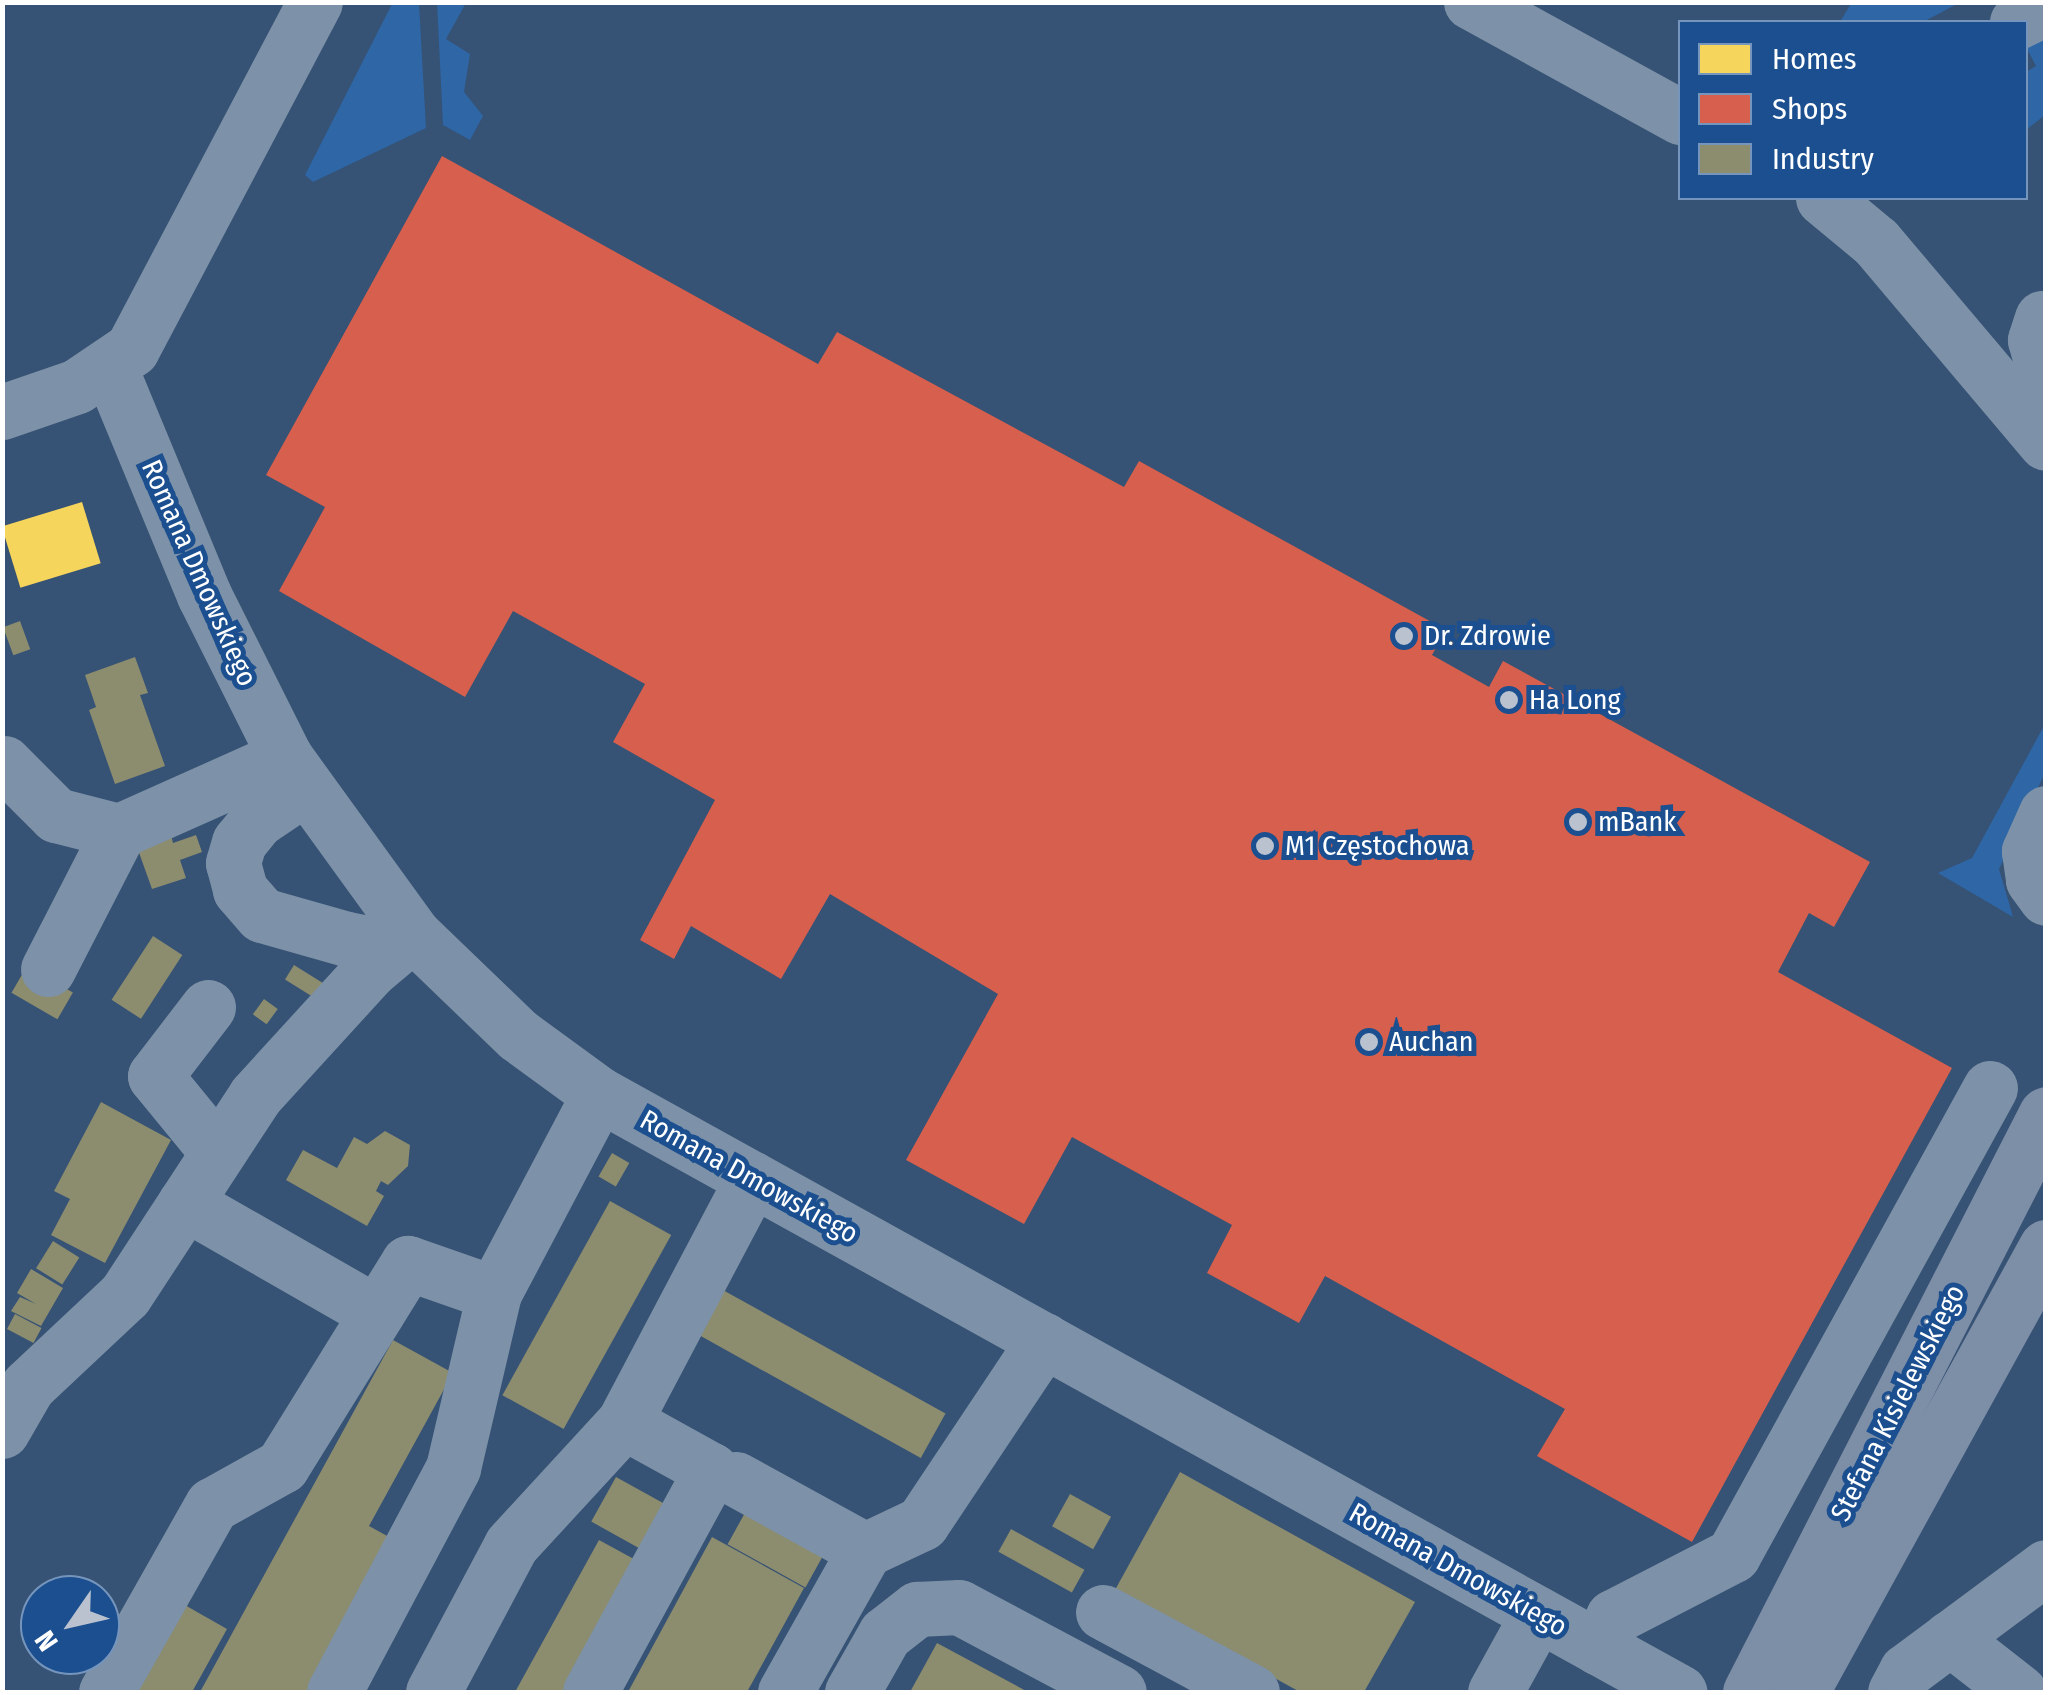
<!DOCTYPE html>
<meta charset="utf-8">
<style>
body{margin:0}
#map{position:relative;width:2048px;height:1695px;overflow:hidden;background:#365274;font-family:"Fira Sans Condensed",sans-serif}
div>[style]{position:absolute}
.green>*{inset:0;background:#2f66a5}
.homes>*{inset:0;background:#f6d55c;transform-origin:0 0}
.shops>*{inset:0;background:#d6604d}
.industry>*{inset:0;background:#8c8c6e;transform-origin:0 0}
.minor>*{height:55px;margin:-27.5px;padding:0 27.5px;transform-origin:27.5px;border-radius:27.5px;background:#7d92a8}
.major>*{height:55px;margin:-27.5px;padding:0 27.5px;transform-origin:27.5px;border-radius:27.5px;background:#7d8ea7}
.dots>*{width:28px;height:28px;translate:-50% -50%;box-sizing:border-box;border:5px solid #1b4f8f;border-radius:50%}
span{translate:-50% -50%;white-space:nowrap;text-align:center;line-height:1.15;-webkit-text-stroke:10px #1b4f8f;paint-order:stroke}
.street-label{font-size:28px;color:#fff}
.poi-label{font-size:28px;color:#fff}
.left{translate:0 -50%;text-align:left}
.frame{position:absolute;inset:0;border:5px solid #fff;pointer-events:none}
.legend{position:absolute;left:1678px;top:20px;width:350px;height:180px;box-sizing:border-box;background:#1b4f8f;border:2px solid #7695bc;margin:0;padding:12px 18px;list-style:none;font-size:30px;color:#fff}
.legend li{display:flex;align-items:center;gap:20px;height:50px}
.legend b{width:50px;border:2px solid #7695bc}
.north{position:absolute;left:20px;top:1575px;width:100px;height:100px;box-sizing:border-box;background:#1b4f8f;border:2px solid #7695bc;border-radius:50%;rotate:236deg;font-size:28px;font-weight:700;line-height:40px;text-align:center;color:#fff}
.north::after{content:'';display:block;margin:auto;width:35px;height:45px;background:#b9c2ce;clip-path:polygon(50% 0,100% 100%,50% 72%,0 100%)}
</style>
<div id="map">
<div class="green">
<div style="clip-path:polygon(393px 2px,419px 3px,426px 128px,313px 182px,305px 175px)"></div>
<div style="clip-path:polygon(1852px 2px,1959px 2px,1959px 3px,1923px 22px,1840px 22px)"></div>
<div style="clip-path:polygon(437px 3px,466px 3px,446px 39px,470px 54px,464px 92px,483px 116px,470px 140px,443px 125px)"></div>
<div style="clip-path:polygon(2045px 29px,2045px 115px,2026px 130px,2026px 72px,2036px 66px,2026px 47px)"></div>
<div style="clip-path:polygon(2045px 724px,2045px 773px,1999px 869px,2013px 917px,1938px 873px,1972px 858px)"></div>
</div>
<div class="homes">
<div style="left:82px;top:502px;width:64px;height:84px;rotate:73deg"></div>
</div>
<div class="shops">
<div style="clip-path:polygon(442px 156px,818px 364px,837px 332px,1124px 487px,1139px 461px,1446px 630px,1432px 655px,1489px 687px,1503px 661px,1870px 862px,1834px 927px,1809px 913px,1778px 972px,1952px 1068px,1692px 1542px,1537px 1456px,1565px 1409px,1325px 1276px,1299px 1323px,1207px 1273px,1232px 1225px,1072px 1137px,1024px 1224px,906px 1160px,998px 994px,830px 894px,781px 979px,691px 926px,674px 959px,640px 940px,715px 800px,613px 742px,645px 684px,513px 611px,465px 697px,279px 591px,325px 507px,266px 475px)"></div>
</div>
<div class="industry">
<div style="left:20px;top:621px;width:30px;height:18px;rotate:70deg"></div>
<div style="clip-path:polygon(135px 657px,148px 693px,140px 695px,165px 766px,115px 784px,89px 710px,96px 707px,85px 675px)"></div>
<div style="clip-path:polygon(171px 835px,173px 843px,196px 835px,202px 852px,180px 860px,186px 878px,152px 889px,137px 847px)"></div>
<div style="left:153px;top:936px;width:35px;height:76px;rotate:33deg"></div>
<div style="left:294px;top:965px;width:34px;height:17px;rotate:32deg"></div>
<div style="left:27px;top:966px;width:53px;height:31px;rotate:30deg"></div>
<div style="left:264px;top:999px;width:17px;height:19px;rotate:36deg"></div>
<div style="clip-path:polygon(101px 1102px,171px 1140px,105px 1263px,51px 1235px,70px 1199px,54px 1191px)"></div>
<div style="clip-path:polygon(385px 1131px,410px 1145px,408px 1166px,388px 1185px,381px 1181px,376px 1191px,384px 1196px,367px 1226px,286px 1180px,303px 1150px,337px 1168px,354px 1137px,367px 1144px)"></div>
<div style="left:612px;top:1153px;width:20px;height:27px;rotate:30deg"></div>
<div style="left:610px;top:1201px;width:70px;height:222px;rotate:29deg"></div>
<div style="left:53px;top:1241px;width:31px;height:32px;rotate:32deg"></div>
<div style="clip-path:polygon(31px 1269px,63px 1288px,41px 1326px,11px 1311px,20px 1297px,36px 1304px,17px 1293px)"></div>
<div style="left:712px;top:1284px;width:267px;height:51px;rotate:29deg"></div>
<div style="left:15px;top:1314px;width:30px;height:17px;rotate:28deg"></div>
<div style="clip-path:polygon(393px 1340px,453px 1373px,369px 1526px,400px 1543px,317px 1692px,200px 1692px)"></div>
<div style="clip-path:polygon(1180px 1472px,1415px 1602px,1364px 1692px,1300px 1692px,1115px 1590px)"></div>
<div style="left:616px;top:1477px;width:77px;height:51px;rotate:29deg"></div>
<div style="left:1070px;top:1494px;width:47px;height:37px;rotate:29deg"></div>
<div style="left:746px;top:1511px;width:89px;height:38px;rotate:29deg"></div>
<div style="left:1011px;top:1529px;width:84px;height:26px;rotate:29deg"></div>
<div style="clip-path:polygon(712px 1537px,804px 1588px,747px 1692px,628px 1692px)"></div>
<div style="clip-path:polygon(599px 1540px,643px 1564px,572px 1692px,515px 1692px)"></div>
<div style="clip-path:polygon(169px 1596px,227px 1629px,192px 1692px,116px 1692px)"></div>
<div style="clip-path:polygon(937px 1643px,1028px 1692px,910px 1692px)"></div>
</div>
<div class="minor">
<div style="left:1471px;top:2px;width:239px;rotate:28.8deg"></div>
<div style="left:2017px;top:22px;width:32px;rotate:-26deg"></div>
<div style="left:1823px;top:198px;width:69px;rotate:39.7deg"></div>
<div style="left:1876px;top:242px;width:263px;rotate:49.8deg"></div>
<div style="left:2042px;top:318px;width:23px;rotate:108deg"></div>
<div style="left:2035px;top:340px;width:41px;rotate:74.2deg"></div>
<div style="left:110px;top:368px;width:246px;rotate:67.5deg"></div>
<div style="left:204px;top:595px;width:181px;rotate:63.4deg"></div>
<div style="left:285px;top:757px;width:218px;rotate:54.1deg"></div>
<div style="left:413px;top:934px;width:146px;rotate:43.9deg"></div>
<div style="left:518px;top:1035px;width:100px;rotate:36.1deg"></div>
<div style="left:599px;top:1094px;width:1235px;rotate:28.97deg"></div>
<div style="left:2px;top:412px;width:79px;rotate:-19.1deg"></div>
<div style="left:77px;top:386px;width:66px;rotate:-33.9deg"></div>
<div style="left:132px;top:349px;width:392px;rotate:-62.2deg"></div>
<div style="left:4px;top:763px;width:74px;rotate:45deg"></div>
<div style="left:56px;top:815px;width:65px;rotate:14.3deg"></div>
<div style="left:306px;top:787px;width:59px;rotate:146deg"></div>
<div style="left:257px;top:820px;width:28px;rotate:129deg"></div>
<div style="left:239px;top:842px;width:22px;rotate:106deg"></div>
<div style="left:233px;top:863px;width:28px;rotate:75deg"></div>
<div style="left:240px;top:890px;width:33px;rotate:49deg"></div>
<div style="left:262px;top:915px;width:88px;rotate:15.8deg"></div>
<div style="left:347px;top:939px;width:25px;rotate:11deg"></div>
<div style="left:372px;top:944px;width:42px;rotate:-13.7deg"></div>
<div style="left:2046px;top:813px;width:42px;rotate:114.1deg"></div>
<div style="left:2029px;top:851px;width:29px;rotate:82deg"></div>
<div style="left:2033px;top:880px;width:22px;rotate:54deg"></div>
<div style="left:48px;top:969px;width:155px;rotate:-62.8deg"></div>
<div style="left:119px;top:831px;width:182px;rotate:-24deg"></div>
<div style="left:208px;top:1007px;width:87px;rotate:127.5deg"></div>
<div style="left:155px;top:1076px;width:99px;rotate:50.7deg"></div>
<div style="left:185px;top:1203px;width:221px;rotate:29.8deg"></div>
<div style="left:2px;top:1431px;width:52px;rotate:-60deg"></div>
<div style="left:28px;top:1386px;width:133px;rotate:-43.2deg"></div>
<div style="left:125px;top:1295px;width:238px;rotate:-56.8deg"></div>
<div style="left:255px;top:1096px;width:169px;rotate:-47.6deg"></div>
<div style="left:369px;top:971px;width:57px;rotate:-40.1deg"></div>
<div style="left:736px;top:1479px;width:147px;rotate:28.8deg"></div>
<div style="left:1103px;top:1612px;width:169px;rotate:28.2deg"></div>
<div style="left:1950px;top:1638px;width:88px;rotate:38deg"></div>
<div style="left:1599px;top:1648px;width:34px;rotate:-66deg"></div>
<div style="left:1613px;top:1617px;width:135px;rotate:-27.3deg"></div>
<div style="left:1733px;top:1555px;width:533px;rotate:-61.18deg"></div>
<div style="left:106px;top:1692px;width:215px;rotate:-60.5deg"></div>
<div style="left:212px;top:1505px;width:80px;rotate:-29.1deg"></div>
<div style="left:282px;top:1466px;width:239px;rotate:-58.2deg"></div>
<div style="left:408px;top:1263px;width:91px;rotate:19.2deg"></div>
<div style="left:334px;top:1692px;width:254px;rotate:-62deg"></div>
<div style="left:453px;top:1468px;width:180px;rotate:-76.8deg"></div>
<div style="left:494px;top:1293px;width:225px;rotate:-62.2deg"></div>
<div style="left:433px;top:1692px;width:166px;rotate:-62deg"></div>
<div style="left:511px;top:1545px;width:167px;rotate:-47.4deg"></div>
<div style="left:624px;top:1422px;width:275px;rotate:-62.2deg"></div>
<div style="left:590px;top:1692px;width:253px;rotate:-61.4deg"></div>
<div style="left:711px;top:1470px;width:99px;rotate:-151.1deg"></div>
<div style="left:785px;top:1692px;width:163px;rotate:-60.6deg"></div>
<div style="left:865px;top:1550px;width:63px;rotate:-25.3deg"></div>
<div style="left:922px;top:1523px;width:220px;rotate:-56.3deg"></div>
<div style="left:852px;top:1692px;width:67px;rotate:-60.4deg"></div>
<div style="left:885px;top:1634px;width:41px;rotate:-38deg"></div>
<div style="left:917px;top:1609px;width:42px;rotate:-2.7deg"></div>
<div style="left:959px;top:1607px;width:181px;rotate:28deg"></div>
<div style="left:1495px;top:1692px;width:89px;rotate:-61.1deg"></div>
<div style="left:1895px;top:1692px;width:24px;rotate:-62deg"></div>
<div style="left:1906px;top:1671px;width:174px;rotate:-36.6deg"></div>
</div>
<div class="major">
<div style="left:1750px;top:1692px;width:649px;rotate:-62.88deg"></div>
<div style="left:1801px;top:1692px;width:508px;rotate:-61.16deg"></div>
</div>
<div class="dots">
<div style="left:1404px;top:636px;background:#b9c2ce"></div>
<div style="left:1509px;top:700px;background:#b9c2ce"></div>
<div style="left:1578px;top:822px;background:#b9c2ce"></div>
<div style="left:1265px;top:846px;background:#b9c2ce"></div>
<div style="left:1369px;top:1042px;background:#b9c2ce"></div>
</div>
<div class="street-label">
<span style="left:199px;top:573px;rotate:66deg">Romana Dmowskiego</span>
<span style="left:749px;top:1177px;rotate:29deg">Romana Dmowskiego</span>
<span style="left:1898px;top:1403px;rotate:-63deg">Stefana Kisielewskiego</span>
<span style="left:1458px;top:1570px;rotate:29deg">Romana Dmowskiego</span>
</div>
<div class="poi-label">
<span class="left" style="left:1424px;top:636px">Dr. Zdrowie</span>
<span class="left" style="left:1529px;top:700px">Ha Long</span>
<span class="left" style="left:1598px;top:822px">mBank</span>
<span class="left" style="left:1285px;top:846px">M1 Częstochowa</span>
<span class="left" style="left:1389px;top:1042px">Auchan</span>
</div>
<div class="frame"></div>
<ul class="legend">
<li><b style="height:28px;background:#f6d55c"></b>Homes</li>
<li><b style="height:28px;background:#d6604d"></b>Shops</li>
<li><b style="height:28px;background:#8c8c6e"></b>Industry</li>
</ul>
<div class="north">N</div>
</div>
